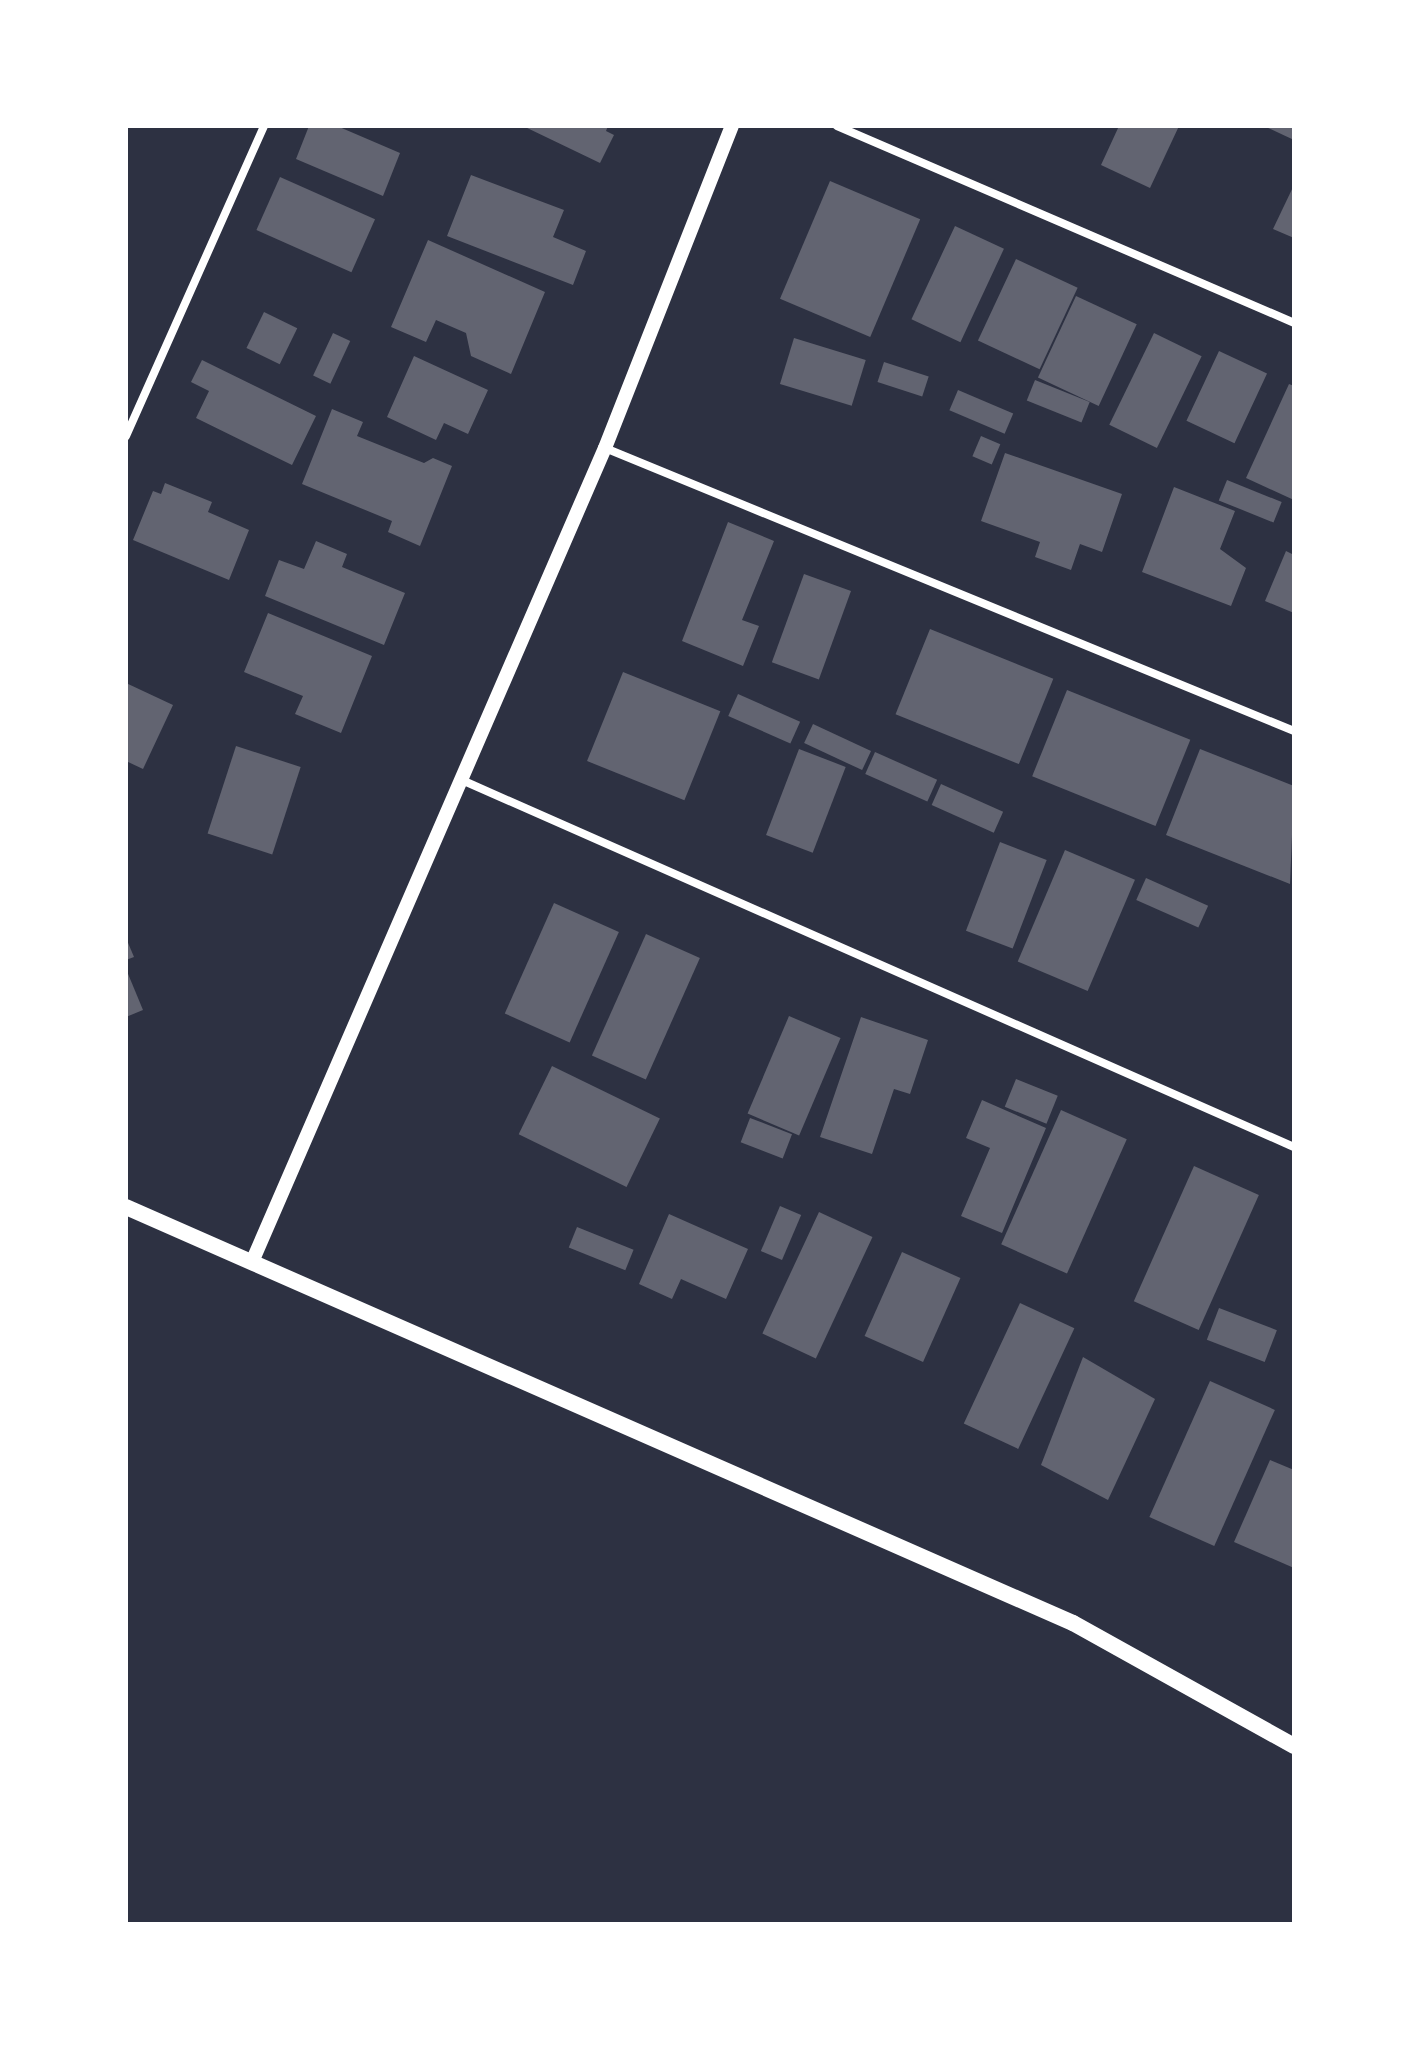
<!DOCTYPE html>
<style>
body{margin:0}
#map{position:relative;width:1420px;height:2050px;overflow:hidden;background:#2d3142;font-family:"Sofia Sans Condensed",sans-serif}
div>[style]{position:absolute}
.building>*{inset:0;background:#626471;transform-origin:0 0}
.minor>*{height:8px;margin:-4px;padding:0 4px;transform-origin:4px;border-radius:4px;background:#fff}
.tertiary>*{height:14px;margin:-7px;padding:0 7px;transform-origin:7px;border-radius:7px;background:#fff}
.secondary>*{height:16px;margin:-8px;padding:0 8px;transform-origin:8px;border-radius:8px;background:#fff}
span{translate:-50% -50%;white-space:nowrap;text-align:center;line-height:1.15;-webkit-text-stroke:6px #fff;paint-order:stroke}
.frame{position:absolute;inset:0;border:128px solid #fff;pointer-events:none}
</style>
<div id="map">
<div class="building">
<div style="clip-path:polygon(309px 126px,337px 126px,400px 153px,383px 196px,296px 159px)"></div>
<div style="clip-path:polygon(523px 126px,608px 126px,606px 131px,614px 135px,600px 163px)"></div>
<div style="clip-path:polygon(1119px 126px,1179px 126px,1150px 188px,1101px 165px)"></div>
<div style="clip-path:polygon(1264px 126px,1294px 126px,1294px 140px)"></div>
<div style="clip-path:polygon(471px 175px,564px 210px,553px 237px,586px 251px,573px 285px,447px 236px)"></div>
<div style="left:280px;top:177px;width:104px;height:58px;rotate:24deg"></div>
<div style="left:830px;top:181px;width:98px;height:128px;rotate:23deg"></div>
<div style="clip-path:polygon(1294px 185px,1294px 238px,1273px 229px)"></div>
<div style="left:955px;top:226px;width:54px;height:103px;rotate:25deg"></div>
<div style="clip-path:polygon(428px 240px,545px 292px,511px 374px,471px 356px,466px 333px,436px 320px,426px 342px,391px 327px)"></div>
<div style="left:1016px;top:259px;width:68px;height:90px;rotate:25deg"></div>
<div style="left:1076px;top:296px;width:67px;height:90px;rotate:25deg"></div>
<div style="left:264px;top:312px;width:37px;height:40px;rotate:26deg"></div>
<div style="left:333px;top:333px;width:19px;height:47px;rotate:25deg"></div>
<div style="left:1154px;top:333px;width:53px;height:102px;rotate:26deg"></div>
<div style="left:794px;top:338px;width:75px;height:48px;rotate:17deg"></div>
<div style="left:1219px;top:351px;width:53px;height:77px;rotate:25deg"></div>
<div style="clip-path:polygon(414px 356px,488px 390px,468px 434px,444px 423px,436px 440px,387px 417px)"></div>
<div style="clip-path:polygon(202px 360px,316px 416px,292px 465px,196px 418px,209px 391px,191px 382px)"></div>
<div style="left:884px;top:362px;width:47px;height:21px;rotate:18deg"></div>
<div style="left:1035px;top:380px;width:59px;height:22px;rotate:22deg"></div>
<div style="clip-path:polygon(1289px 384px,1294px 386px,1294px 500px,1246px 478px)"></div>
<div style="left:958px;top:390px;width:60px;height:22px;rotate:23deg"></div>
<div style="clip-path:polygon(332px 409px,363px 422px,357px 436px,424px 463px,433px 458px,452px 466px,420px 546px,388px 532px,392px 521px,302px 484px)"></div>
<div style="left:981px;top:436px;width:21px;height:22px;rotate:23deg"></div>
<div style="clip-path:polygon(1005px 453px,1122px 494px,1102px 552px,1080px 544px,1071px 570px,1035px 557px,1040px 542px,981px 521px)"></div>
<div style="left:1227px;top:480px;width:59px;height:22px;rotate:22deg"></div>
<div style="clip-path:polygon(165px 483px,212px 502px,208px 512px,249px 530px,229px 580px,133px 540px,153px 491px,161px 494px)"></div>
<div style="clip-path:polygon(1174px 487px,1235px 511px,1220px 549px,1246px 568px,1231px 606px,1142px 572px)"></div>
<div style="clip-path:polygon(728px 522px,774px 541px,742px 620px,759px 626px,743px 666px,682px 641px)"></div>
<div style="clip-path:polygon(316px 541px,347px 554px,342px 567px,405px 593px,384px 645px,265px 596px,279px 560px,304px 569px)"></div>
<div style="clip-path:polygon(1286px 551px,1294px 555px,1294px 613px,1265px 601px)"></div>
<div style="left:804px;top:574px;width:50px;height:94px;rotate:20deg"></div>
<div style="clip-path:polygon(268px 613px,372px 656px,341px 733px,295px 714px,303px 696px,244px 672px)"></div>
<div style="left:930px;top:629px;width:133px;height:92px;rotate:22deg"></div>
<div style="left:623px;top:672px;width:105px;height:96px;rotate:22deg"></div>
<div style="clip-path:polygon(126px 683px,173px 705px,143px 769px,126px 761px)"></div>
<div style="left:1067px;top:690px;width:133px;height:93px;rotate:22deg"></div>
<div style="left:738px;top:694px;width:68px;height:24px;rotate:24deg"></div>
<div style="left:813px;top:724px;width:64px;height:21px;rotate:25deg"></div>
<div style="left:236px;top:746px;width:68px;height:92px;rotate:18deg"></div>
<div style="left:799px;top:749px;width:50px;height:92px;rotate:21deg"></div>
<div style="clip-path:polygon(1200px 749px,1294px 786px,1290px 884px,1166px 835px)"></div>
<div style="left:875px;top:752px;width:68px;height:24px;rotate:24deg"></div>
<div style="left:941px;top:784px;width:68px;height:23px;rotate:24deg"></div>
<div style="left:1000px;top:842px;width:50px;height:95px;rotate:21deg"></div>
<div style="left:1065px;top:850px;width:76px;height:121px;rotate:23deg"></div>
<div style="left:1146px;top:878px;width:68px;height:24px;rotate:24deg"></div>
<div style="left:554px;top:903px;width:71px;height:121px;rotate:24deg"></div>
<div style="left:646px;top:934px;width:59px;height:133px;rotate:24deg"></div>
<div style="clip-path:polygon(126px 938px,134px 957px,126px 960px)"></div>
<div style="clip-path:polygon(126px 969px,143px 1010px,126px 1017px)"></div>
<div style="left:789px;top:1016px;width:56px;height:106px;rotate:23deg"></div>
<div style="clip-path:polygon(861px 1017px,928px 1040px,910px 1094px,894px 1089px,872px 1154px,820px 1137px)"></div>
<div style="left:552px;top:1066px;width:120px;height:76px;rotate:26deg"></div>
<div style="left:1016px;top:1079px;width:45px;height:30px;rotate:22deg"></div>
<div style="clip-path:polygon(982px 1100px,1046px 1128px,1002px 1233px,961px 1216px,990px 1148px,966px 1138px)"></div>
<div style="left:1061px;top:1110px;width:72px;height:147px;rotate:24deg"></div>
<div style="left:750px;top:1118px;width:45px;height:26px;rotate:21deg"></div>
<div style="left:1194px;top:1166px;width:71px;height:148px;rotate:24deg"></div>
<div style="left:780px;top:1206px;width:23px;height:49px;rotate:23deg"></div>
<div style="left:819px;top:1212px;width:59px;height:134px;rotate:25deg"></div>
<div style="clip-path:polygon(669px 1214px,748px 1249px,726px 1299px,681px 1279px,672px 1299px,639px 1284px)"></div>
<div style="left:577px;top:1227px;width:61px;height:22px;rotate:22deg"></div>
<div style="left:902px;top:1252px;width:64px;height:92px;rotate:24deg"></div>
<div style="left:1020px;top:1303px;width:60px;height:133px;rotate:25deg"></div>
<div style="left:1219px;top:1308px;width:62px;height:34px;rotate:21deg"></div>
<div style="clip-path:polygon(1083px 1357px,1155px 1399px,1108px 1500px,1041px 1465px)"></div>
<div style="left:1210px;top:1381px;width:71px;height:149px;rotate:24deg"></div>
<div style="clip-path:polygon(1270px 1460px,1294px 1470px,1294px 1568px,1234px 1542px)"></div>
</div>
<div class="minor">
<div style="left:837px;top:126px;width:498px;rotate:23.3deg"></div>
<div style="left:126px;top:436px;width:339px;rotate:-66deg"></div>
<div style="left:605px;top:448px;width:745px;rotate:22.33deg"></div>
<div style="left:464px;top:781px;width:907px;rotate:23.8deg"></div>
</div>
<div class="tertiary">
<div style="left:252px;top:1262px;width:887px;rotate:-66.56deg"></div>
<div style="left:605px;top:448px;width:346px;rotate:-68.5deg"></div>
</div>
<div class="secondary">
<div style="left:126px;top:1207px;width:1034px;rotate:23.72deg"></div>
<div style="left:1073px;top:1623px;width:253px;rotate:29.1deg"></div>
</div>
<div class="frame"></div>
</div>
